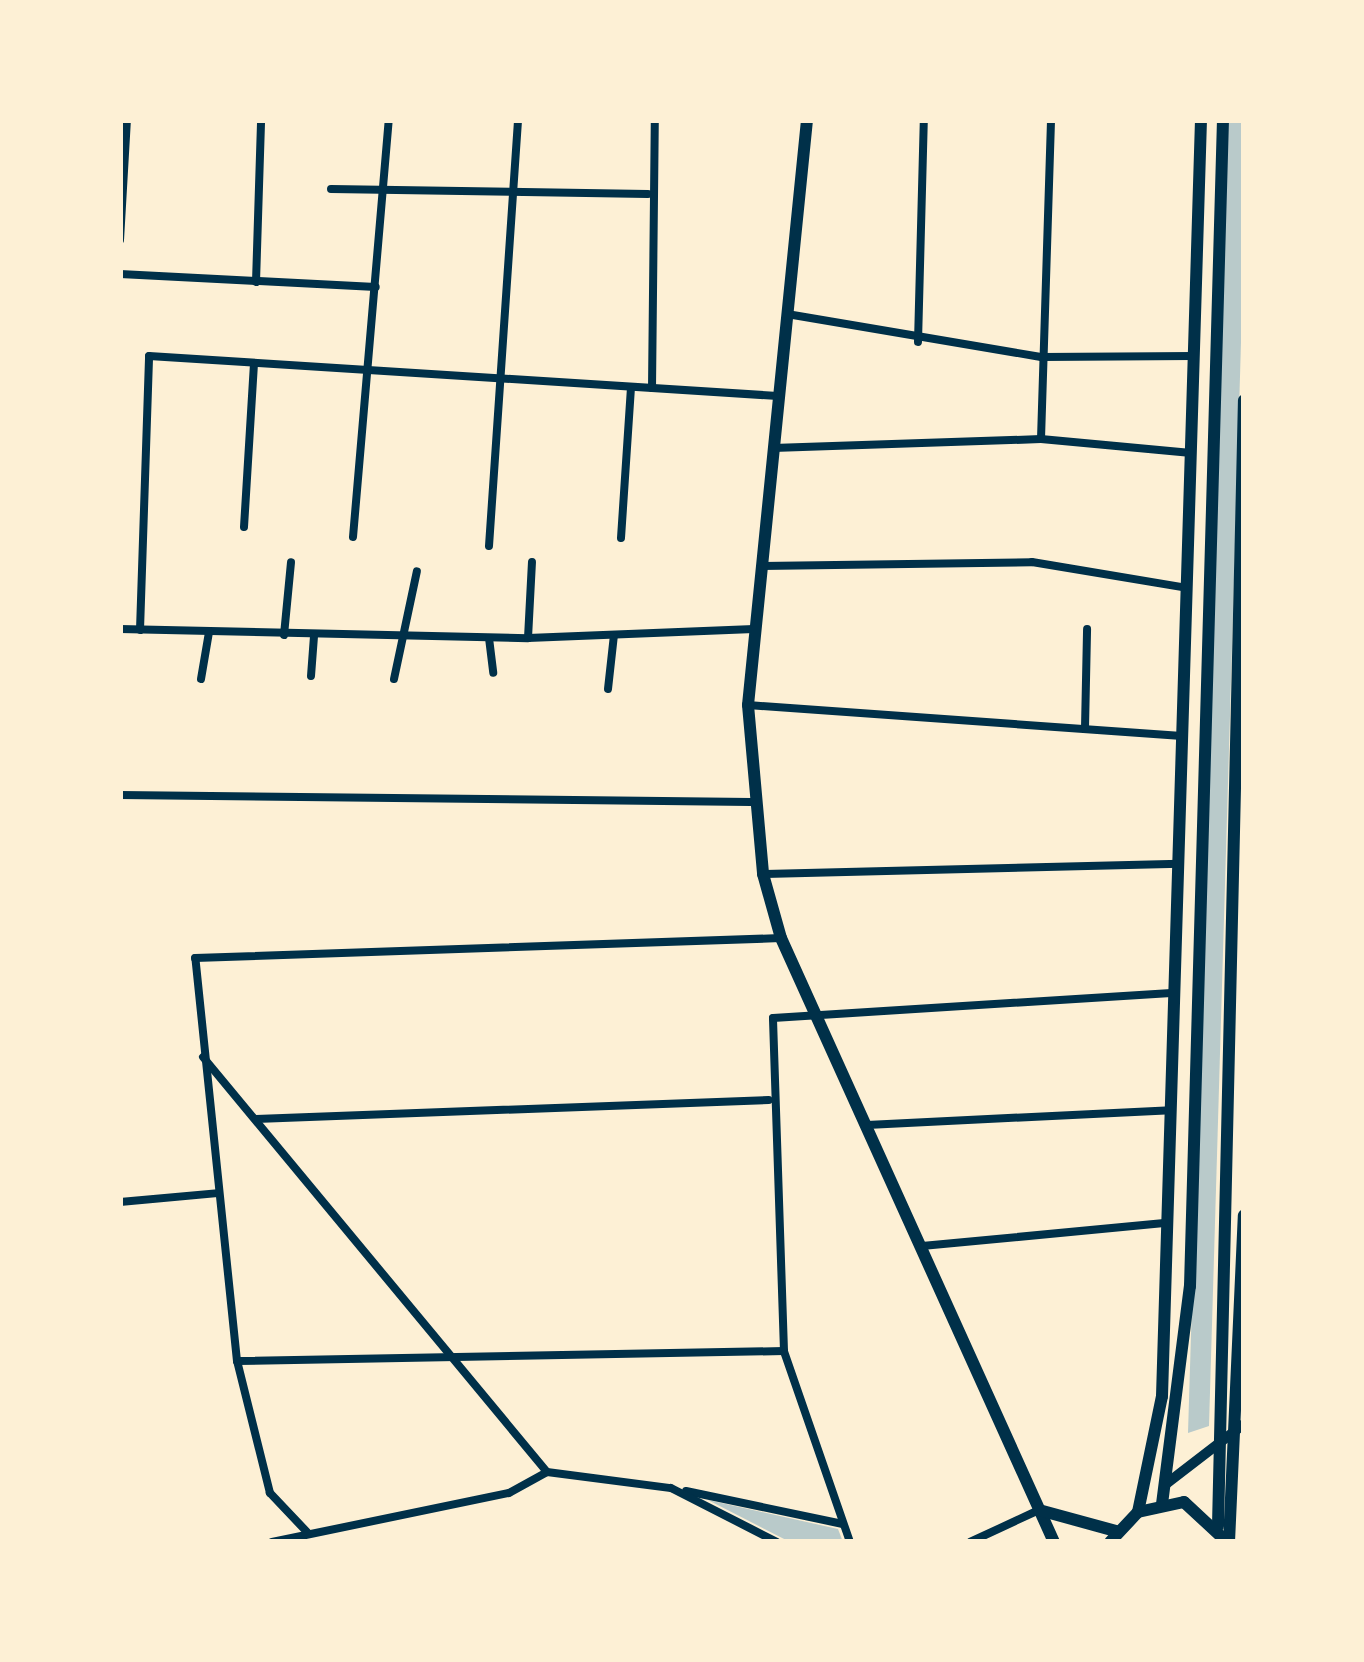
<!DOCTYPE html>
<style>
body{margin:0}
#map{position:relative;width:1364px;height:1662px;overflow:hidden;background:#fdf0d5;font-family:"Archivo Narrow",sans-serif}
div>[style]{position:absolute}
.green>*{inset:0;background:#b9caca}
.minor>*{height:8px;margin:-4px;padding:0 4px;transform-origin:4px;border-radius:4px;background:#003049}
.tertiary>*{height:10px;margin:-5px;padding:0 5px;transform-origin:5px;border-radius:5px;background:#003049}
.secondary>*{height:12px;margin:-6px;padding:0 6px;transform-origin:6px;border-radius:6px;background:#003049}
.primary>*{height:12px;margin:-6px;padding:0 6px;transform-origin:6px;border-radius:6px;background:#003049}
span{translate:-50% -50%;white-space:nowrap;text-align:center;line-height:1.15;-webkit-text-stroke:10px #fdf0d5;paint-order:stroke}
.frame{position:absolute;inset:0;border:123px solid #fdf0d5;pointer-events:none}
</style>
<div id="map">
<div class="green">
<div style="clip-path:polygon(1228px 120px,1244px 120px,1244px 241px,1209px 1426px,1188px 1433px)"></div>
<div style="clip-path:polygon(708px 1500px,838px 1529px,843px 1542px,790px 1542px)"></div>
</div>
<div class="minor">
<div style="left:331px;top:189px;width:317px;rotate:0.9deg"></div>
<div style="left:120px;top:240px;width:120px;rotate:-86.7deg"></div>
<div style="left:120px;top:274px;width:256px;rotate:2.9deg"></div>
<div style="left:256px;top:282px;width:162px;rotate:-88.2deg"></div>
<div style="left:787px;top:314px;width:259px;rotate:9.6deg"></div>
<div style="left:1042px;top:357px;width:151px;rotate:-0.4deg"></div>
<div style="left:918px;top:342px;width:222px;rotate:-88.5deg"></div>
<div style="left:652px;top:388px;width:268px;rotate:-89.4deg"></div>
<div style="left:1041px;top:439px;width:319px;rotate:-88.2deg"></div>
<div style="left:773px;top:448px;width:268px;rotate:-1.9deg"></div>
<div style="left:1041px;top:439px;width:151px;rotate:5.3deg"></div>
<div style="left:244px;top:527px;width:164px;rotate:-86.5deg"></div>
<div style="left:353px;top:537px;width:419px;rotate:-85.1deg"></div>
<div style="left:621px;top:538px;width:151px;rotate:-86.2deg"></div>
<div style="left:489px;top:546px;width:427px;rotate:-86.1deg"></div>
<div style="left:761px;top:566px;width:271px;rotate:-0.8deg"></div>
<div style="left:1032px;top:562px;width:157px;rotate:9.5deg"></div>
<div style="left:120px;top:629px;width:408px;rotate:1.3deg"></div>
<div style="left:528px;top:638px;width:226px;rotate:-2.3deg"></div>
<div style="left:140px;top:630px;width:274px;rotate:-88.1deg"></div>
<div style="left:149px;top:356px;width:630px;rotate:3.64deg"></div>
<div style="left:284px;top:635px;width:73px;rotate:-84.5deg"></div>
<div style="left:489px;top:638px;width:35px;rotate:83deg"></div>
<div style="left:528px;top:638px;width:76px;rotate:-87deg"></div>
<div style="left:311px;top:676px;width:40px;rotate:-85.7deg"></div>
<div style="left:201px;top:679px;width:48px;rotate:-80.3deg"></div>
<div style="left:394px;top:679px;width:110px;rotate:-78deg"></div>
<div style="left:608px;top:689px;width:54px;rotate:-83.7deg"></div>
<div style="left:748px;top:705px;width:435px;rotate:4.1deg"></div>
<div style="left:1085px;top:728px;width:99px;rotate:-88.8deg"></div>
<div style="left:120px;top:795px;width:631px;rotate:0.64deg"></div>
<div style="left:765px;top:874px;width:415px;rotate:-1.4deg"></div>
<div style="left:203px;top:1057px;width:539px;rotate:50.34deg"></div>
<div style="left:256px;top:1119px;width:513px;rotate:-2.12deg"></div>
<div style="left:867px;top:1125px;width:304px;rotate:-2.8deg"></div>
<div style="left:120px;top:1202px;width:98px;rotate:-5.2deg"></div>
<div style="left:922px;top:1246px;width:246px;rotate:-5.4deg"></div>
<div style="left:237px;top:1361px;width:547px;rotate:-1.05deg"></div>
<div style="left:686px;top:1491px;width:159px;rotate:11.9deg"></div>
<div style="left:307px;top:1532px;width:54px;rotate:-133.5deg"></div>
<div style="left:270px;top:1493px;width:136px;rotate:-104deg"></div>
<div style="left:237px;top:1361px;width:405px;rotate:-95.9deg"></div>
<div style="left:195px;top:958px;width:586px;rotate:-1.95deg"></div>
<div style="left:272px;top:1542px;width:242px;rotate:-11.7deg"></div>
<div style="left:509px;top:1493px;width:43px;rotate:-28.9deg"></div>
<div style="left:547px;top:1472px;width:125px;rotate:7.4deg"></div>
<div style="left:671px;top:1488px;width:119px;rotate:27deg"></div>
<div style="left:850px;top:1542px;width:202px;rotate:-109.1deg"></div>
<div style="left:784px;top:1351px;width:333px;rotate:-91.9deg"></div>
<div style="left:773px;top:1018px;width:403px;rotate:-3.6deg"></div>
<div style="left:970px;top:1542px;width:76px;rotate:-24.9deg"></div>
</div>
<div class="tertiary">
<div style="left:1166px;top:1484px;width:98px;rotate:-37.6deg"></div>
</div>
<div class="secondary">
<div style="left:807px;top:120px;width:588px;rotate:95.76deg"></div>
<div style="left:748px;top:705px;width:170px;rotate:84.9deg"></div>
<div style="left:763px;top:874px;width:66px;rotate:74.3deg"></div>
<div style="left:781px;top:938px;width:663px;rotate:65.68deg"></div>
<div style="left:1039px;top:1510px;width:80px;rotate:15.3deg"></div>
<div style="left:1138px;top:1512px;width:118px;rotate:-78.3deg"></div>
<div style="left:1162px;top:1396px;width:1277px;rotate:-88.25deg"></div>
<div style="left:1229px;top:1542px;width:327px;rotate:-87.4deg"></div>
</div>
<div class="primary">
<div style="left:1162px;top:1504px;width:220px;rotate:-82.7deg"></div>
<div style="left:1190px;top:1286px;width:1166px;rotate:-88.38deg"></div>
<div style="left:1218px;top:1526px;width:1126px;rotate:-88.68deg"></div>
<div style="left:1110px;top:1542px;width:41px;rotate:-47deg"></div>
<div style="left:1138px;top:1512px;width:47px;rotate:-12.3deg"></div>
<div style="left:1184px;top:1502px;width:59px;rotate:42.9deg"></div>
</div>
<div class="frame"></div>
</div>
